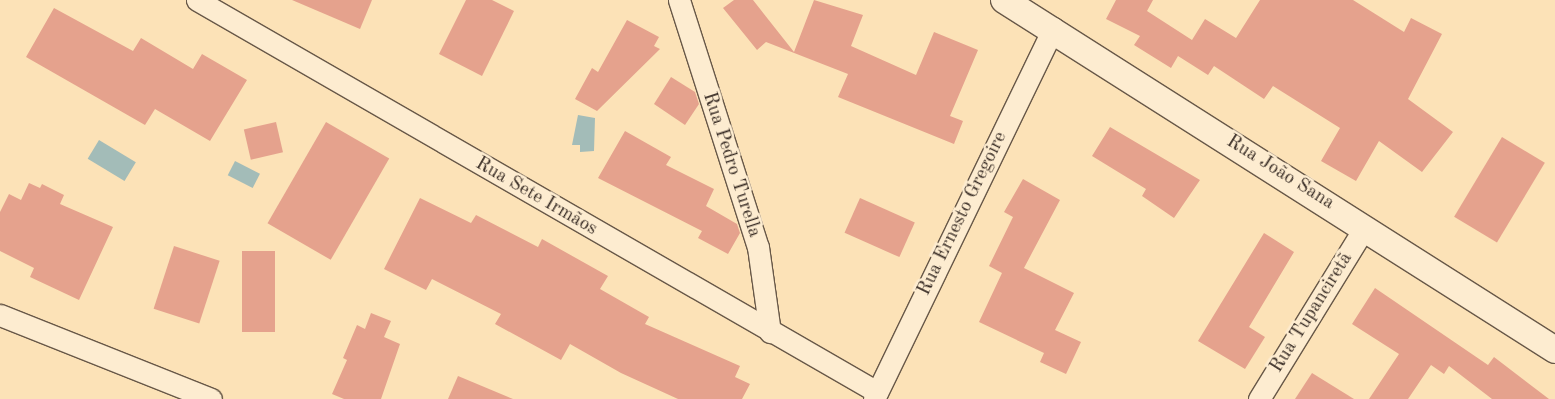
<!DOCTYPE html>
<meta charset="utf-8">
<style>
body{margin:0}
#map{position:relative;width:1555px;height:399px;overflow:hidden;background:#fce2b7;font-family:"Old Standard TT",serif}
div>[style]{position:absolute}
.water>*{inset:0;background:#a3bcb8;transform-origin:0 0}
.building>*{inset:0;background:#e5a28d;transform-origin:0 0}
.roads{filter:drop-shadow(1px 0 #685848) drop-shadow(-1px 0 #685848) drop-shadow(0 1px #685848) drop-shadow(0 -1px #685848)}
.minor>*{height:21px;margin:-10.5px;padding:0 10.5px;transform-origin:10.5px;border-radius:10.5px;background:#fdecd0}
.tertiary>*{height:26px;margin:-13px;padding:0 13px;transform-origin:13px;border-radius:13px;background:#fdecd0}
span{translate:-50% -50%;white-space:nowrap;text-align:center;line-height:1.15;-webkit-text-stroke:5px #fdecd0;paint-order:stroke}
.street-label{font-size:19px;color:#362a23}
</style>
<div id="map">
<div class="water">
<div style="clip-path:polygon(578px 115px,595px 118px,594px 151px,580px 152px,580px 145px,572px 145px)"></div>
<div style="left:99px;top:140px;width:43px;height:22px;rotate:31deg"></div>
<div style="left:235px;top:161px;width:28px;height:16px;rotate:27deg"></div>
</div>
<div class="building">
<div style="clip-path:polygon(292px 0,372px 0,360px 29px)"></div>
<div style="clip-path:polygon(466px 0,492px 0,514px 11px,482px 76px,439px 54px)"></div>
<div style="clip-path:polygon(734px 0,753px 0,794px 52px,814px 0,863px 15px,851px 46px,916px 75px,934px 32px,978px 50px,950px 116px,963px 121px,954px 144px,838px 97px,848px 74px,766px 42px,757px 50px,723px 8px)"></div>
<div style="clip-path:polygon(1116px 0,1153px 0,1147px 11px,1192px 40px,1205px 19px,1236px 38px,1260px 0,1353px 0,1404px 32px,1411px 18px,1442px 34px,1408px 99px,1453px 132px,1422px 172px,1379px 141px,1356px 181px,1321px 161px,1340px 128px,1273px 86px,1264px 99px,1214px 66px,1208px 75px,1178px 56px,1171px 68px,1134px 45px,1140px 36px,1106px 19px)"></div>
<div style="clip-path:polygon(54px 8px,133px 51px,141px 38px,193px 69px,202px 54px,247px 80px,210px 141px,155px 109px,145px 125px,26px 57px)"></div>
<div style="clip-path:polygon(627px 20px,659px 37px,654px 46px,660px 49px,597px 111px,575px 99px,592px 68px,598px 72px)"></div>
<div style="clip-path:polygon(671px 77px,695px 92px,699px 104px,685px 125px,654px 104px)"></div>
<div style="left:276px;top:122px;width:31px;height:33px;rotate:77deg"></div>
<div style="left:326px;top:122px;width:73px;height:117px;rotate:30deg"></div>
<div style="clip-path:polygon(1110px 127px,1200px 180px,1174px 218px,1142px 196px,1146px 189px,1092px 156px)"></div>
<div style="clip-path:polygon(625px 131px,671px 157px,666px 165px,714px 189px,706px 206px,737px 224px,740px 233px,728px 254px,698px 238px,702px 231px,598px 178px)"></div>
<div style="left:1502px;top:137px;width:50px;height:93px;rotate:31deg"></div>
<div style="clip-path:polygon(1023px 179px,1060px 200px,1024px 268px,1074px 293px,1055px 330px,1081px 342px,1066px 374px,1040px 362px,1044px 353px,979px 322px,1002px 273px,989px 266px,1013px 217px,1004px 212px)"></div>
<div style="clip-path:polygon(29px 183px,40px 188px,42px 184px,64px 195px,60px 204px,113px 227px,79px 300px,30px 277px,34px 268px,0 251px,0 212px,9px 194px,21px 200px)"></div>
<div style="clip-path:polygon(420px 198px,471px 223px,476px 215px,538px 247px,542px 239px,608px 276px,600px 289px,649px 317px,645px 324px,740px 366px,735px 377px,750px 384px,742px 399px,678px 399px,621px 373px,570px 344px,561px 360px,495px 324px,501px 314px,432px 279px,426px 290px,384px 269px)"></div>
<div style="left:860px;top:198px;width:60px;height:38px;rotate:24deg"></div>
<div style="clip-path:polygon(1264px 233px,1294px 252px,1249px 327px,1265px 337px,1245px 369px,1198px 341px)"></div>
<div style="left:174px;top:246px;width:48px;height:66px;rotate:18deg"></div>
<div style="left:242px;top:251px;width:33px;height:81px"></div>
<div style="clip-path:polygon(1375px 288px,1488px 365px,1494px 357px,1549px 399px,1492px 399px,1449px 366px,1444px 374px,1431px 365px,1408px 399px,1369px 399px,1399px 354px,1352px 324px)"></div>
<div style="clip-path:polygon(371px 313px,391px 321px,384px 337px,400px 344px,381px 399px,344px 399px,332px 394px,347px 360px,343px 358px,357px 325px,365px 329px)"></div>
<div style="clip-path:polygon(1312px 373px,1354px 399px,1295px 399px)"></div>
<div style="clip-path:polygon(458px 376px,513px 399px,448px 399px)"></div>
</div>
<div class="roads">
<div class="minor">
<div style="left:197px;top:0;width:785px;rotate:29.96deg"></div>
<div style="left:679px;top:0;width:259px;rotate:72.3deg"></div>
<div style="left:758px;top:247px;width:86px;rotate:82deg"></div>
<div style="left:0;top:315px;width:227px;rotate:21.7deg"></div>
<div style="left:874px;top:399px;width:412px;rotate:-64.2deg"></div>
<div style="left:1259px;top:399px;width:202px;rotate:-58.4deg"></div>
</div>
<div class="tertiary">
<div style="left:1004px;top:0;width:653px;rotate:32.42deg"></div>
</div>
</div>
<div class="street-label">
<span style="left:731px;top:165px;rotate:72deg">Rua Pedro Turella</span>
<span style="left:1280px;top:173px;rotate:32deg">Rua João Sana</span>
<span style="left:536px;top:197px;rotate:30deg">Rua Sete Irmãos</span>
<span style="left:963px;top:214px;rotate:-64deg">Rua Ernesto Gregoire</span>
<span style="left:1312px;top:313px;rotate:-58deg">Rua Tupanciretã</span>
</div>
</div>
